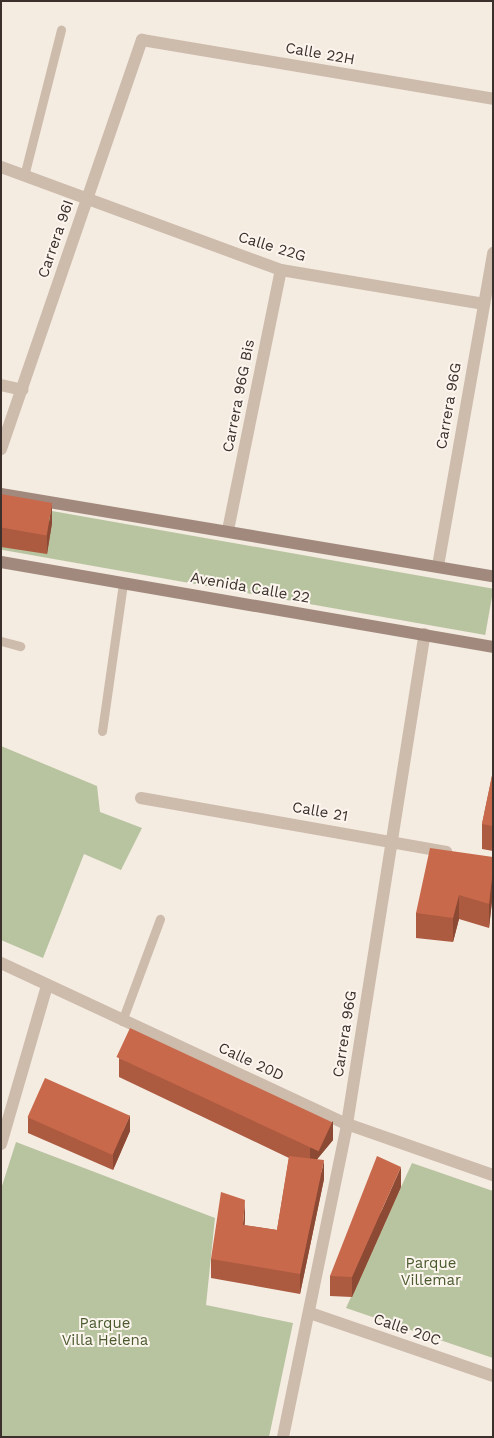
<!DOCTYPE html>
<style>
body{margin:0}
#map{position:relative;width:494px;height:1438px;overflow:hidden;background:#f4ebe1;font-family:"Work Sans",sans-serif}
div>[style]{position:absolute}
.green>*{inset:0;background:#b8c4a0;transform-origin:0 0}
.service>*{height:9px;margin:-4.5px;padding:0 4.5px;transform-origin:4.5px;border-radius:4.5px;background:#cdbbac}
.minor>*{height:12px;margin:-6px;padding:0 6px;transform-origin:6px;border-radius:6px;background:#cdbbac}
.tertiary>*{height:12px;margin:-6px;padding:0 6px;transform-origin:6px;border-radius:6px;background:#cdbbac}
.secondary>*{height:12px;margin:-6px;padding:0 6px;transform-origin:6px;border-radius:6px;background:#a18a7d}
.wall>*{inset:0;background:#ac5a40}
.shaded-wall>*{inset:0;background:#8c4a34}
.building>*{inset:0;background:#c8694b;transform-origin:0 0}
span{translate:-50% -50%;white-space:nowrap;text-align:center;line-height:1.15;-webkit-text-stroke:4px #fbf5ee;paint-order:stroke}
.street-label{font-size:15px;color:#3b302b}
.park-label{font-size:15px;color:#4a5a2e}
.frame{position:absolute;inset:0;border:2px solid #3b302b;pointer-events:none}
</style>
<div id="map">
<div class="green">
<div style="left:1px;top:502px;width:500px;height:47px;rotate:10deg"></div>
<div style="clip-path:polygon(1px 746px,97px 786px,100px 812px,142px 828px,121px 870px,84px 854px,43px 958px,1px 940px)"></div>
<div style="clip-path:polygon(16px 1142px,215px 1218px,206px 1305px,293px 1323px,269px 1437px,1px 1437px,1px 1189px)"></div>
<div style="clip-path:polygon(412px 1163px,493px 1191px,493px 1358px,346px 1308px)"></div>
</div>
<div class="service">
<div style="left:24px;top:176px;width:151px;rotate:-75.8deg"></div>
<div style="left:1px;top:641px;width:20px;rotate:15deg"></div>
<div style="left:102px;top:731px;width:149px;rotate:-81.9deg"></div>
<div style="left:122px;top:1021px;width:109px;rotate:-69.6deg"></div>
</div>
<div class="minor">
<div style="left:1px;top:167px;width:298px;rotate:20.2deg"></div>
<div style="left:281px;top:270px;width:206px;rotate:9.5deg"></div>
<div style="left:1px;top:385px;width:22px;rotate:13deg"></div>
<div style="left:1px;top:449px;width:433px;rotate:-71deg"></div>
<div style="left:142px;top:40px;width:356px;rotate:9.5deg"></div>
<div style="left:228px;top:530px;width:265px;rotate:-78.5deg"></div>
<div style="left:438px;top:566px;width:318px;rotate:-80deg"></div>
<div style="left:141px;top:798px;width:310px;rotate:10deg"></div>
<div style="left:1px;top:1144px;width:165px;rotate:-73.8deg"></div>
<div style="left:310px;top:1313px;width:194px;rotate:19deg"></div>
<div style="left:283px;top:1437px;width:319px;rotate:-78.4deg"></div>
<div style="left:347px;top:1124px;width:496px;rotate:-81deg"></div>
</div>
<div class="tertiary">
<div style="left:1px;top:963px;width:382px;rotate:25deg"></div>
<div style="left:347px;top:1124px;width:155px;rotate:19.3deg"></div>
</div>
<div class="secondary">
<div style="left:1px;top:494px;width:499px;rotate:9.5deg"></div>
<div style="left:1px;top:562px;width:499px;rotate:9.8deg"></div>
</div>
<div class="wall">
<div style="clip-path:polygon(1px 494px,52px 523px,47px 554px,1px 547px)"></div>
<div style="clip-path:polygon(493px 771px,493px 851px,482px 849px,482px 824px)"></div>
<div style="clip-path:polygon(493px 857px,493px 892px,489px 928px,459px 919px,453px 942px,416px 938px,416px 913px)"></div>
<div style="clip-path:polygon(119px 1058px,333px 1140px,317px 1159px,324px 1179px,300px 1294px,211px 1278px,211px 1259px,245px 1220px,244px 1225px,277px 1230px,289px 1158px,119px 1077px)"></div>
<div style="clip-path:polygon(28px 1117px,130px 1131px,113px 1170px,28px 1133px)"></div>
<div style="clip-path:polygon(401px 1187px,352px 1297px,330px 1296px,330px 1276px)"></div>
</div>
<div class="shaded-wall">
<div style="clip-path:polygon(52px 503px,52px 523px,47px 554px,47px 535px)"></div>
<div style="clip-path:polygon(493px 868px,493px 892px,489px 928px,489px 904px)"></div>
<div style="clip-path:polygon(459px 895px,459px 919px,453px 942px,453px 918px)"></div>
<div style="clip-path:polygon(130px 1115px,130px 1131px,113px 1170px,113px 1154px)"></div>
<div style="clip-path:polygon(333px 1121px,333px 1140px,310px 1168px,310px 1149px)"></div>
<div style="clip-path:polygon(324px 1160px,324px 1179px,300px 1294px,300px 1274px)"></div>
<div style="clip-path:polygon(401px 1167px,401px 1187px,352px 1297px,352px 1277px)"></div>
<div style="clip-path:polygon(245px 1200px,245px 1220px,243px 1245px,243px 1225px)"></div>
</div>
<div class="building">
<div style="left:1px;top:494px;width:52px;height:33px;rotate:10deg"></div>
<div style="clip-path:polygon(493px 771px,493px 826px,482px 824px)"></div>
<div style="clip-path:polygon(430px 848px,493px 857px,493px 868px,489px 904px,459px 895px,453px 918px,416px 913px)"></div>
<div style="left:130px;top:1028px;width:223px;height:32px;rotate:25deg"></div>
<div style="left:45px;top:1078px;width:93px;height:43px;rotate:24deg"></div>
<div style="clip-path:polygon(289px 1156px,324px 1160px,300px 1274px,211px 1259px,221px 1192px,245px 1200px,243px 1225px,277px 1230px)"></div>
<div style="clip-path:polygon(377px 1156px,401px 1167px,352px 1277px,330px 1276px)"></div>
</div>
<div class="street-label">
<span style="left:320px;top:54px;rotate:10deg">Calle 22H</span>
<span style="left:56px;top:239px;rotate:-71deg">Carrera 96I</span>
<span style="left:272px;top:247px;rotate:17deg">Calle 22G</span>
<span style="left:239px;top:396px;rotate:-79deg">Carrera 96G Bis</span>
<span style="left:449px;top:406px;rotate:-80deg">Carrera 96G</span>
<span style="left:250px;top:588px;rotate:10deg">Avenida Calle 22</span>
<span style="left:320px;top:812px;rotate:10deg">Calle 21</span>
<span style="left:345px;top:1034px;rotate:-81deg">Carrera 96G</span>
<span style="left:251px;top:1062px;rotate:25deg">Calle 20D</span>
<span style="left:407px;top:1330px;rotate:19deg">Calle 20C</span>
</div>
<div class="park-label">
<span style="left:431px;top:1272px">Parque<br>Villemar</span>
<span style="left:105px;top:1332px">Parque<br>Villa Helena</span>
</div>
<div class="frame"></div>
</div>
